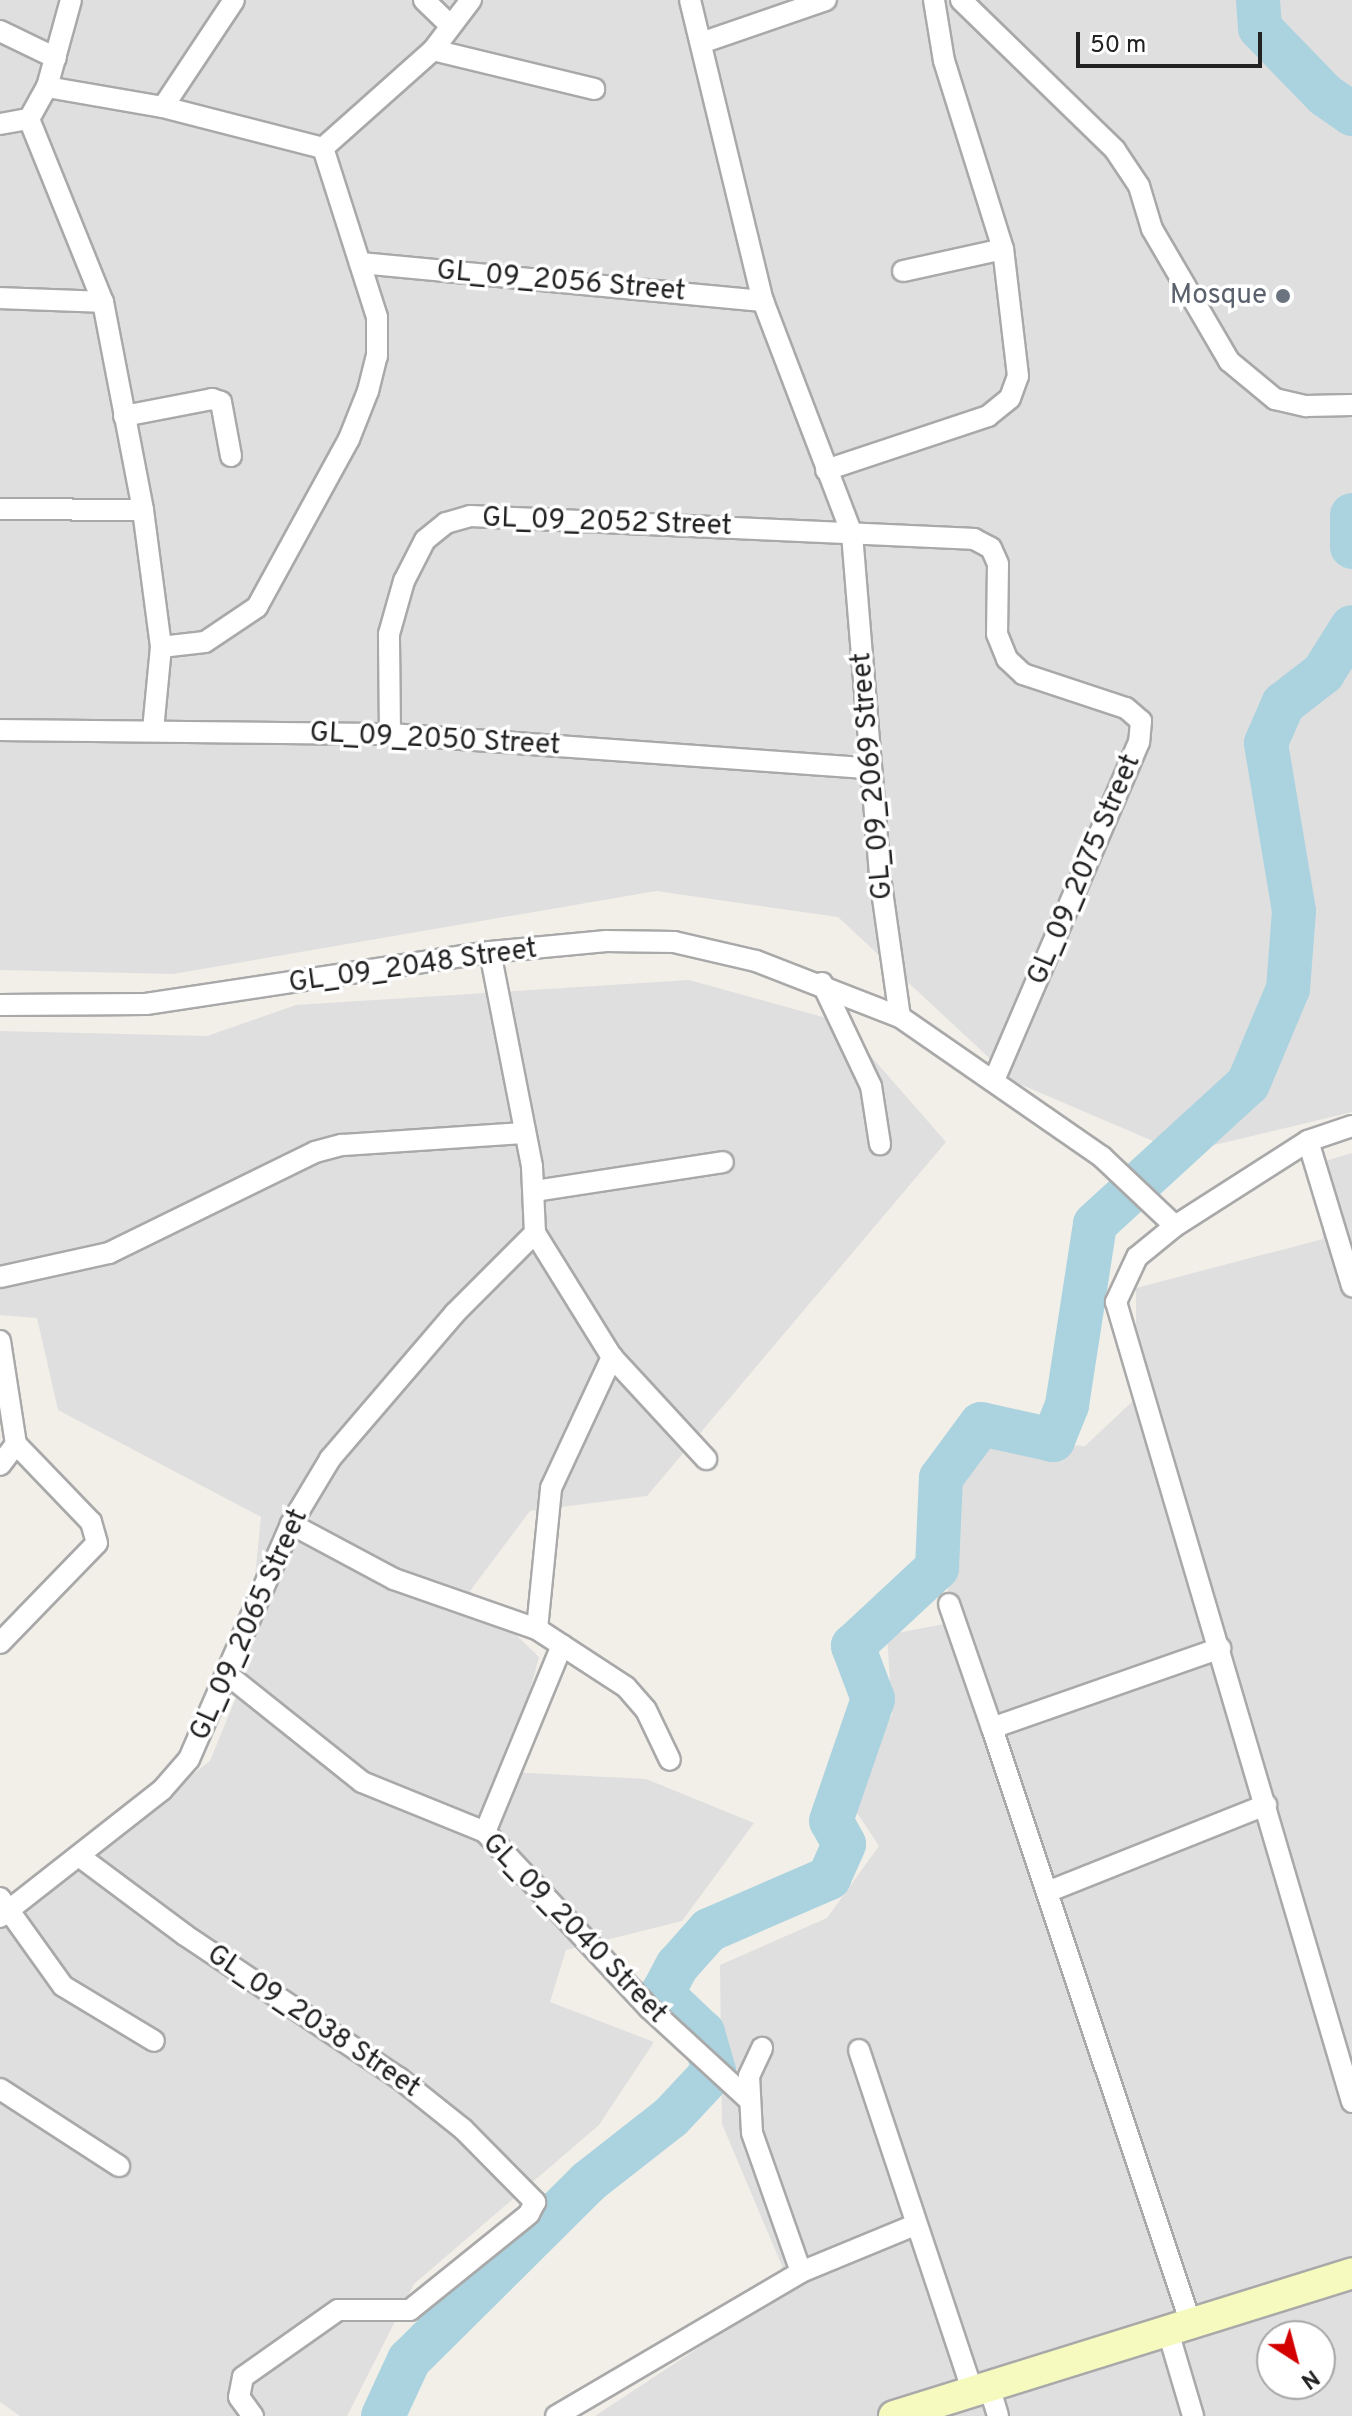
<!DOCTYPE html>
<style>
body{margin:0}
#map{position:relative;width:1352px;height:2416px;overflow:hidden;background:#f2efe9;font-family:Overpass,sans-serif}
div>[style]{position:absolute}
.residential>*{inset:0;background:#e0dfdf}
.river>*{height:44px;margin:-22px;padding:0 22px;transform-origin:22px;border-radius:22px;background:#aad3df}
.roads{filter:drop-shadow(2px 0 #a9a9a9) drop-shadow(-2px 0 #a9a9a9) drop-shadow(0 2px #a9a9a9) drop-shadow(0 -2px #a9a9a9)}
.minor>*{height:20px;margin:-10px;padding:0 10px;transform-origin:10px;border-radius:10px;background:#fff}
.secondary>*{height:30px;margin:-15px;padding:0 15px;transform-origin:15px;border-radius:15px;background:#f7fabf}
.dots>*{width:22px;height:22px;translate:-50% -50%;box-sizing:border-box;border:4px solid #fff;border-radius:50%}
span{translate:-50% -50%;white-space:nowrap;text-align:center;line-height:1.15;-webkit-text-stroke:7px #fff;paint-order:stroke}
.street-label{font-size:28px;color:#222}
.worship-label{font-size:28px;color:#5b616d}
.right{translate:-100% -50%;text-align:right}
.north{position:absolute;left:1256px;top:2320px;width:80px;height:80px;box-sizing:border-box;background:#fff;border:2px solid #a7a7a7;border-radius:50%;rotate:144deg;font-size:22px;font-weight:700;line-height:32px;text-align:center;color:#222}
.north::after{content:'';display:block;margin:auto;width:28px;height:36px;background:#d40000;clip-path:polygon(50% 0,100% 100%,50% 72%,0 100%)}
.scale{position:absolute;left:1076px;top:32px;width:186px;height:36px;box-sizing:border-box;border:4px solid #222;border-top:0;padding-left:10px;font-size:24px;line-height:28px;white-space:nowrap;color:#222;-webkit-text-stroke:6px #fff;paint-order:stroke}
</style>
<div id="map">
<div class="residential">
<div style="clip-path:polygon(0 0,1352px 0,1352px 1112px,1181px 1153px,1015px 1082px,838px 917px,656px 891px,173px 974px,0 970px)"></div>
<div style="clip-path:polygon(689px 980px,841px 1022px,946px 1142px,647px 1496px,530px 1511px,470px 1591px,539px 1657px,508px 1772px,646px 1779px,754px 1823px,682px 1921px,566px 1950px,550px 2002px,654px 2042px,599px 2125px,414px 2284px,347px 2416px,20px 2416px,0 2402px,0 1923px,210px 1761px,245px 1675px,261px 1517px,58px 1410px,37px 1318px,0 1315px,0 1031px,207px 1036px,296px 1005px)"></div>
<div style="clip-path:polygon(evenodd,1352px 1153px,1352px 2416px,595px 2416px,771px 2300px,782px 2266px,722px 2124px,720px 1965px,827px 1918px,879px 1846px,844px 1793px,892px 1715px,887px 1635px,949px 1623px,945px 1511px,979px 1439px,1085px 1446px,1136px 1398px,1136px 1288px,1323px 1239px,1315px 1164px,1352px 1153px,1272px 2336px,1320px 2336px,1320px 2384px,1272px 2384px,1272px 2336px)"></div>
</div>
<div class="river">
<div style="left:1258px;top:0;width:28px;rotate:86deg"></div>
<div style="left:1260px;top:28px;width:93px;rotate:45.9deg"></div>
<div style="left:1325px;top:95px;width:33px;rotate:35deg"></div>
<div style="left:1352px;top:515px;width:32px;rotate:90deg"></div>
<div style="left:383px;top:2416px;width:62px;rotate:-65.1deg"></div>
<div style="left:409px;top:2360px;width:252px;rotate:-44.8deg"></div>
<div style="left:588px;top:2182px;width:105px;rotate:-38.1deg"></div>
<div style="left:671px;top:2117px;width:63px;rotate:-46.9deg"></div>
<div style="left:714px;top:2071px;width:40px;rotate:-106deg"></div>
<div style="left:703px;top:2033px;width:57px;rotate:-136.4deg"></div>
<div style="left:662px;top:1994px;width:32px;rotate:-62deg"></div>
<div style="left:677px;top:1966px;width:48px;rotate:-48.4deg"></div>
<div style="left:709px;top:1930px;width:131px;rotate:-23.4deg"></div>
<div style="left:829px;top:1878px;width:37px;rotate:-66deg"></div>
<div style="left:844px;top:1844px;width:26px;rotate:-119deg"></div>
<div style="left:831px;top:1821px;width:129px;rotate:-71deg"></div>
<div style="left:873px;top:1699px;width:57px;rotate:-110.7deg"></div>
<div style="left:853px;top:1646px;width:115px;rotate:-42.9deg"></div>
<div style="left:937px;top:1568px;width:90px;rotate:-87.5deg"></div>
<div style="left:941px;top:1478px;width:67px;rotate:-53.5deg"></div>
<div style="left:981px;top:1424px;width:74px;rotate:12.5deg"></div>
<div style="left:1053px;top:1440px;width:38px;rotate:-68deg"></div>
<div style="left:1067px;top:1405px;width:183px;rotate:-81.2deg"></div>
<div style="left:1095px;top:1224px;width:207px;rotate:-42.5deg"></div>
<div style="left:1248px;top:1084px;width:103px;rotate:-67.2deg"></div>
<div style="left:1288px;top:989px;width:78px;rotate:-85.6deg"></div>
<div style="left:1294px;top:911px;width:170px;rotate:-99.5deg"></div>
<div style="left:1266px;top:743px;width:43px;rotate:-66.4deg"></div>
<div style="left:1283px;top:704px;width:51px;rotate:-37.8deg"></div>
<div style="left:1323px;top:673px;width:54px;rotate:-57.8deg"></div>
</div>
<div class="roads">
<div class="minor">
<div style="left:424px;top:0;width:37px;rotate:44deg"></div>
<div style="left:690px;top:0;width:310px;rotate:76.4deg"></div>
<div style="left:763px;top:301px;width:249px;rotate:69.1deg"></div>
<div style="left:852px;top:534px;width:351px;rotate:85.3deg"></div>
<div style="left:881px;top:884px;width:134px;rotate:81.9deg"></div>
<div style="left:961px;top:0;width:215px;rotate:44.2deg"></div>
<div style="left:1115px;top:150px;width:43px;rotate:56.3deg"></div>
<div style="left:1139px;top:186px;width:45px;rotate:73.2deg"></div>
<div style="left:1152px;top:229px;width:153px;rotate:59.7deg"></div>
<div style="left:1229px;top:361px;width:60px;rotate:39.6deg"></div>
<div style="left:1275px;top:399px;width:32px;rotate:13deg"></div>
<div style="left:1306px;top:406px;width:46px;rotate:-1.2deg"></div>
<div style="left:0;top:31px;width:62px;rotate:25.7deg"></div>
<div style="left:701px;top:43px;width:132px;rotate:-19deg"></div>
<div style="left:433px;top:50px;width:166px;rotate:13.6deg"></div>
<div style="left:47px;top:87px;width:118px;rotate:9.8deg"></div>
<div style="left:163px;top:107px;width:165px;rotate:14.4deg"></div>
<div style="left:163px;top:107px;width:128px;rotate:-56.4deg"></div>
<div style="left:29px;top:119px;width:197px;rotate:68deg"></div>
<div style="left:103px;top:302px;width:212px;rotate:79.1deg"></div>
<div style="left:143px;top:510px;width:138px;rotate:82.5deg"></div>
<div style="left:161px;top:647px;width:83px;rotate:95.5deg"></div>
<div style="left:29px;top:119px;width:37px;rotate:-61deg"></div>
<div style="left:47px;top:87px;width:90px;rotate:-74.6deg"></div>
<div style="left:0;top:124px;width:29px;rotate:-10deg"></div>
<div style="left:323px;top:148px;width:147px;rotate:-41.7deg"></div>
<div style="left:433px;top:50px;width:63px;rotate:-52.8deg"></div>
<div style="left:360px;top:263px;width:405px;rotate:5.4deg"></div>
<div style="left:903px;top:271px;width:102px;rotate:-12.4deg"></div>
<div style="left:0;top:298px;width:103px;rotate:2.2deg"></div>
<div style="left:124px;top:416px;width:90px;rotate:-10.9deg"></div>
<div style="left:212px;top:399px;width:9px;rotate:18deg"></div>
<div style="left:221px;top:402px;width:55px;rotate:79.5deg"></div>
<div style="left:826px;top:470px;width:171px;rotate:-18.4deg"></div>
<div style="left:988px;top:416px;width:28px;rotate:-39deg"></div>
<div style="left:1010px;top:398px;width:23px;rotate:-70deg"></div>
<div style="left:1018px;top:376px;width:128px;rotate:-96.7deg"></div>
<div style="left:1003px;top:249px;width:197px;rotate:-107.4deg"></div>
<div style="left:944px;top:61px;width:62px;rotate:-99.3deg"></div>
<div style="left:0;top:509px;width:143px;rotate:0.4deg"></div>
<div style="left:161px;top:647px;width:44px;rotate:-6.5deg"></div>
<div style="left:205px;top:642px;width:63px;rotate:-33.9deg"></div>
<div style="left:257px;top:607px;width:192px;rotate:-61.3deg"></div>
<div style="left:349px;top:439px;width:52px;rotate:-68.4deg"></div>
<div style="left:368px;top:391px;width:36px;rotate:-76deg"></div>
<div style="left:377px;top:356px;width:39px;rotate:-90deg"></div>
<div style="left:377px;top:317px;width:177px;rotate:-107.7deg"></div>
<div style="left:0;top:730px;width:390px;rotate:0.6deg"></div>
<div style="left:390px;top:734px;width:481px;rotate:4.1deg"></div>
<div style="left:390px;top:734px;width:100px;rotate:-90.6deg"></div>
<div style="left:389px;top:634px;width:55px;rotate:-74.2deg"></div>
<div style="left:404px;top:581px;width:46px;rotate:-62.9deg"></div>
<div style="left:425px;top:540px;width:27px;rotate:-39deg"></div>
<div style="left:446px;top:523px;width:25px;rotate:-16deg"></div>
<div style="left:470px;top:516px;width:505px;rotate:2.61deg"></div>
<div style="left:974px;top:539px;width:19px;rotate:28deg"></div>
<div style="left:991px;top:548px;width:17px;rotate:66deg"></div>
<div style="left:998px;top:564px;width:70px;rotate:90.8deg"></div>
<div style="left:997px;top:634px;width:27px;rotate:68deg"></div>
<div style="left:1007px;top:659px;width:22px;rotate:43deg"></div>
<div style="left:1023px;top:674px;width:108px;rotate:18.3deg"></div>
<div style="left:1126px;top:708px;width:20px;rotate:41deg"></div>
<div style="left:1141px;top:721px;width:21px;rotate:95deg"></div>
<div style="left:1139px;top:742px;width:369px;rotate:113.2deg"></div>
<div style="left:490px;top:952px;width:219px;rotate:78.9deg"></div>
<div style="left:532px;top:1167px;width:66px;rotate:87.4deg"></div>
<div style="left:535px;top:1233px;width:146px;rotate:58.2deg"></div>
<div style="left:612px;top:1357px;width:139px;rotate:47.3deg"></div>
<div style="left:822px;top:983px;width:114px;rotate:64.6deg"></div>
<div style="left:871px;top:1086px;width:59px;rotate:81.2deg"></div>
<div style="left:0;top:1005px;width:146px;rotate:-0.4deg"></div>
<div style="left:146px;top:1004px;width:348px;rotate:-8.6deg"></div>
<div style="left:490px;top:952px;width:117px;rotate:-5.4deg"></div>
<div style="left:606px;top:941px;width:68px;rotate:0.8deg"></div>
<div style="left:674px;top:942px;width:84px;rotate:13deg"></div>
<div style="left:756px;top:961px;width:155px;rotate:21.3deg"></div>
<div style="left:900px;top:1017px;width:246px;rotate:34.7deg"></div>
<div style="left:1102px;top:1157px;width:100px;rotate:43.4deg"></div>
<div style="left:1352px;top:1126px;width:46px;rotate:161.2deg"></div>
<div style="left:1308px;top:1141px;width:158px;rotate:147.4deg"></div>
<div style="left:1175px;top:1226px;width:49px;rotate:140.8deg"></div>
<div style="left:1137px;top:1257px;width:50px;rotate:115deg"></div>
<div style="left:1116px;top:1302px;width:834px;rotate:73.56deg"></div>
<div style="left:1308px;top:1141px;width:152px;rotate:73.1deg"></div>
<div style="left:534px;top:1191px;width:191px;rotate:-8.7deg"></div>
<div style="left:0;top:1277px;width:112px;rotate:-12.4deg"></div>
<div style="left:109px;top:1253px;width:229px;rotate:-26.1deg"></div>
<div style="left:315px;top:1152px;width:28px;rotate:-15deg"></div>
<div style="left:342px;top:1145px;width:183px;rotate:-3.8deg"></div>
<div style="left:0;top:1341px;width:104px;rotate:81.2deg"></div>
<div style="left:16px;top:1444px;width:26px;rotate:127deg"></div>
<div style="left:291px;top:1524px;width:117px;rotate:28.1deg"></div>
<div style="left:394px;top:1579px;width:151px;rotate:19.3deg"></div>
<div style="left:537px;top:1629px;width:106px;rotate:33.1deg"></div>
<div style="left:626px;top:1687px;width:30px;rotate:49deg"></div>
<div style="left:646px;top:1710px;width:55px;rotate:64.4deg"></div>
<div style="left:949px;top:1604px;width:131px;rotate:70.9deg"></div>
<div style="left:537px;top:1629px;width:142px;rotate:-84.3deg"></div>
<div style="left:551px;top:1488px;width:145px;rotate:-65deg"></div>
<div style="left:0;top:1643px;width:139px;rotate:-45.9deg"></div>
<div style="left:97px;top:1543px;width:22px;rotate:-106deg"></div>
<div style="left:91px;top:1522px;width:108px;rotate:-133.9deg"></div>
<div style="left:228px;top:1675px;width:171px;rotate:38.6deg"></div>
<div style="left:362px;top:1782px;width:133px;rotate:22.1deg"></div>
<div style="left:485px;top:1832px;width:241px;rotate:47deg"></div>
<div style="left:649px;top:2008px;width:134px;rotate:42.6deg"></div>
<div style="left:485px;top:1832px;width:202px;rotate:-67.6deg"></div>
<div style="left:79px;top:1856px;width:132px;rotate:36.7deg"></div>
<div style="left:185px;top:1935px;width:257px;rotate:33.8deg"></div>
<div style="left:399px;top:2078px;width:82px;rotate:38.6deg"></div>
<div style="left:463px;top:2129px;width:103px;rotate:45.4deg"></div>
<div style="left:535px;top:2202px;width:13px;rotate:117deg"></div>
<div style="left:529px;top:2214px;width:153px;rotate:141.1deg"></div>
<div style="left:410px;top:2310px;width:72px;rotate:180deg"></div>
<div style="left:338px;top:2310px;width:116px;rotate:144.8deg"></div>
<div style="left:243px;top:2377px;width:20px;rotate:101deg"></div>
<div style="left:239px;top:2397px;width:24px;rotate:54deg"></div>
<div style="left:1047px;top:1892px;width:236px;rotate:-21.7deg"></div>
<div style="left:0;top:1898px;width:108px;rotate:54.4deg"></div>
<div style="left:63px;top:1986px;width:106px;rotate:31.1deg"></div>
<div style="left:0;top:1917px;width:206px;rotate:-38.1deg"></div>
<div style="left:162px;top:1790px;width:41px;rotate:-48.9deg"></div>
<div style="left:189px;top:1759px;width:256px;rotate:-66.5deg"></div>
<div style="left:291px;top:1524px;width:76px;rotate:-59deg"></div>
<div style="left:330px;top:1459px;width:192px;rotate:-49.4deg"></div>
<div style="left:455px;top:1313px;width:113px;rotate:-45deg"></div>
<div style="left:859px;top:2050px;width:358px;rotate:71.6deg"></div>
<div style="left:0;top:2089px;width:142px;rotate:32.9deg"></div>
<div style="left:801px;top:2272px;width:123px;rotate:-22.4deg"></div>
<div style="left:1190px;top:2321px;width:625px;rotate:-108.46deg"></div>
<div style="left:992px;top:1728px;width:242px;rotate:-19.3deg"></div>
<div style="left:1167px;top:2328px;width:92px;rotate:73.5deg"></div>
<div style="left:988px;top:2383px;width:34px;rotate:73deg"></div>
<div style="left:556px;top:2416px;width:284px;rotate:-30.4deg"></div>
<div style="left:801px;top:2272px;width:147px;rotate:-109.4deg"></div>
<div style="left:752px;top:2133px;width:57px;rotate:-93deg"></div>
<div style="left:749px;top:2076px;width:31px;rotate:-65deg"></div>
</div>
<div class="secondary">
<div style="left:894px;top:2416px;width:480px;rotate:-17.3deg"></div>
</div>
</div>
<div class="dots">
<div style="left:1283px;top:296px;background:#6b7280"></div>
</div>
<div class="street-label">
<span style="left:561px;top:282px;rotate:5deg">GL_09_2056 Street</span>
<span style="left:607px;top:523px;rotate:2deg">GL_09_2052 Street</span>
<span style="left:435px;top:740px;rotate:3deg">GL_09_2050 Street</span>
<span style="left:873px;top:776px;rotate:-95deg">GL_09_2069 Street</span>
<span style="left:1085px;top:870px;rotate:-67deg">GL_09_2075 Street</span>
<span style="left:413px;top:967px;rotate:-8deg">GL_09_2048 Street</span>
<span style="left:250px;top:1625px;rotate:-66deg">GL_09_2065 Street</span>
<span style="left:574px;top:1929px;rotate:46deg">GL_09_2040 Street</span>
<span style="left:313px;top:2022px;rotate:34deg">GL_09_2038 Street</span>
</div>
<div class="worship-label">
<span class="right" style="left:1267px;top:296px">Mosque</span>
</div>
<div class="north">N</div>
<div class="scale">50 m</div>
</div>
